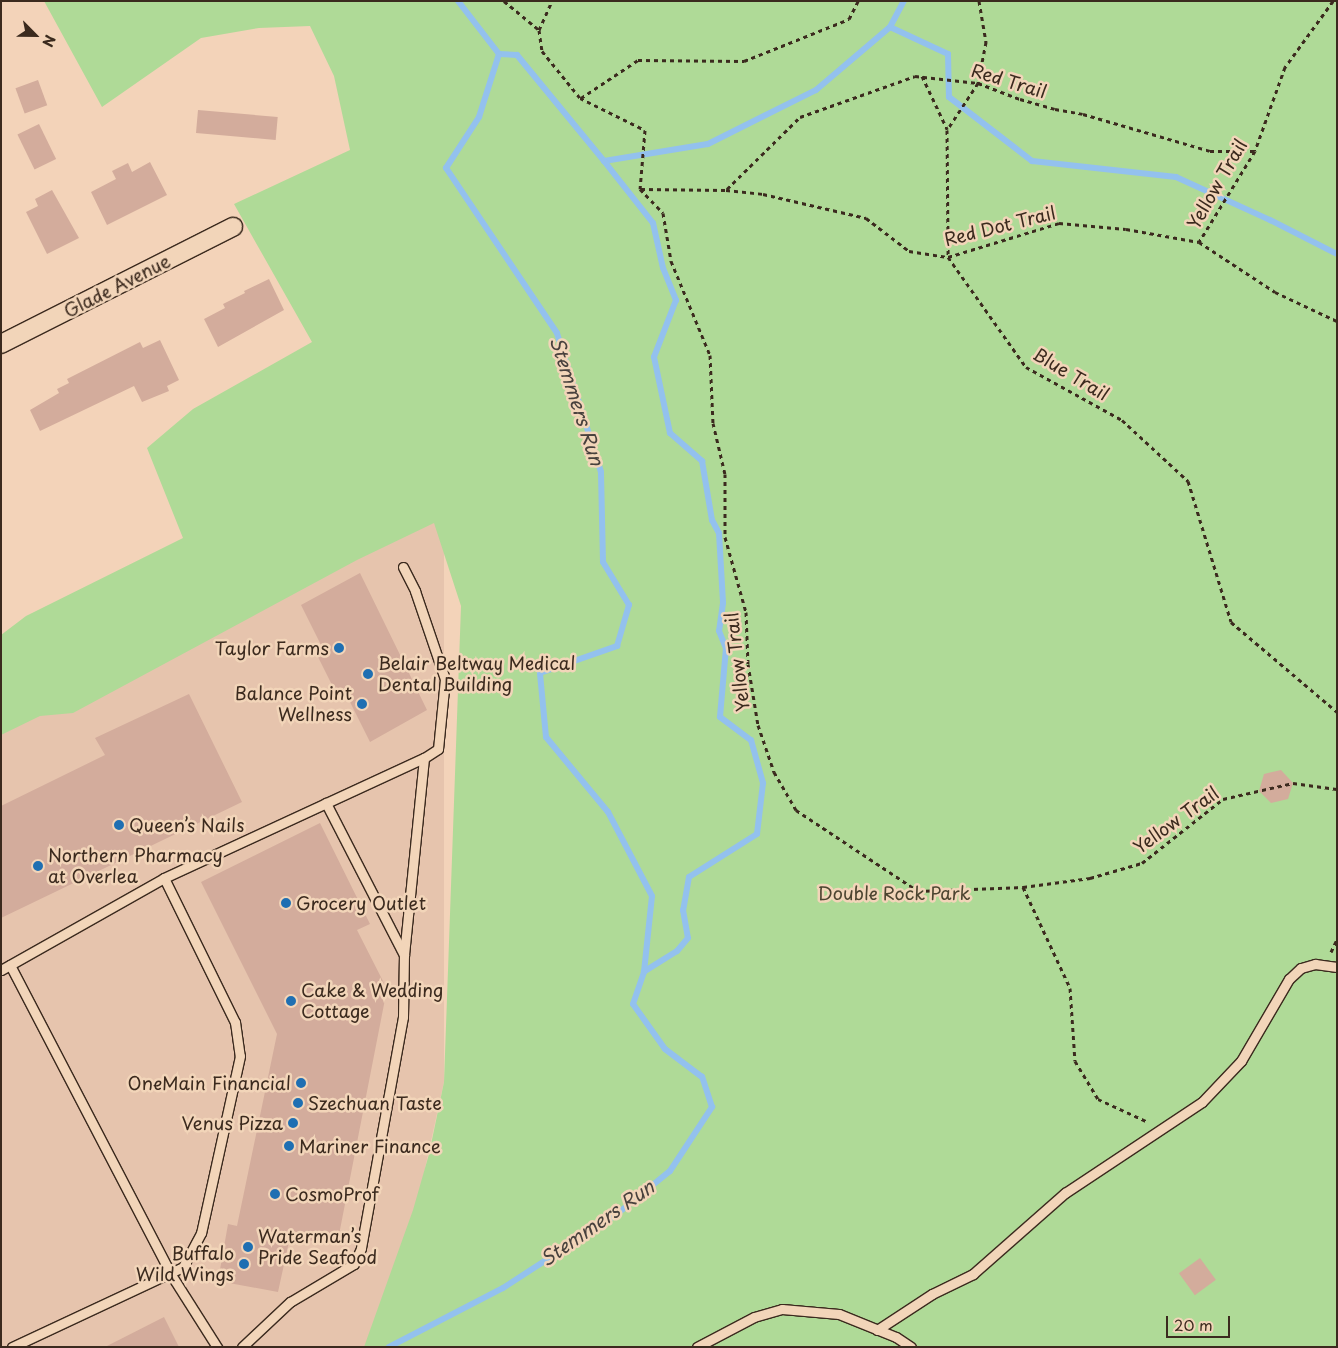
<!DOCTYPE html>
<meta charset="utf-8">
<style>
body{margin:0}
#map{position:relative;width:1338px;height:1348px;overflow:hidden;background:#f3d3b9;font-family:"Playpen Sans",sans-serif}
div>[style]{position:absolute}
.built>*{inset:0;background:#e6c4ad}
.green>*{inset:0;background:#afda97}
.stream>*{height:6px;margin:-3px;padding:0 3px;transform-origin:3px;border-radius:3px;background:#93c1ee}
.building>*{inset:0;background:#d3ac9c;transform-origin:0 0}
.path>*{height:3px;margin-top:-1.5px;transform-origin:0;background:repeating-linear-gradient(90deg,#3b2a1e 0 4px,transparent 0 8px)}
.roads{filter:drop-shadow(1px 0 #3b2a1e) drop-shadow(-1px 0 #3b2a1e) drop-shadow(0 1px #3b2a1e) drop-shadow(0 -1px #3b2a1e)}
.lane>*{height:9px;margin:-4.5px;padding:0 4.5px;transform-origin:4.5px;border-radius:4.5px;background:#f2d5b9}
.street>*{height:18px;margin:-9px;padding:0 9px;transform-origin:9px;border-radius:9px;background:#f2d5b9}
.dots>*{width:14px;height:14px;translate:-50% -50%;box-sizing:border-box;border:2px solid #f2d5b9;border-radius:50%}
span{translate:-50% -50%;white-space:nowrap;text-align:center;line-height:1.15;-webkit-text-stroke:5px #f2d5b9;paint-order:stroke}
.street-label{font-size:18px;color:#3b2a1e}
.poi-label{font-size:18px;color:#3b2a1e}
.right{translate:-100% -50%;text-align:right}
.left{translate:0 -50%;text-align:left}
.park-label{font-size:18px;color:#4c4430}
.water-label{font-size:19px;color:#48413d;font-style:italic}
.frame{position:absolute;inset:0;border:2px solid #3b2a1e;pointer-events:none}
.north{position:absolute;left:10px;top:10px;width:50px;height:50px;-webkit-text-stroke:4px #f2d5b9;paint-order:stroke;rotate:113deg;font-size:14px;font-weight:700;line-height:20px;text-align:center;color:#3b2a1e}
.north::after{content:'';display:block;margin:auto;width:18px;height:22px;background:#3b2a1e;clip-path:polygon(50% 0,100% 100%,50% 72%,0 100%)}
.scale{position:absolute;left:1166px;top:1316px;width:64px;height:22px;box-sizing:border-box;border:2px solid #3b2a1e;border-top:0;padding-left:6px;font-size:15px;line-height:18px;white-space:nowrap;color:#3b2a1e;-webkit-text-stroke:4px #f2d5b9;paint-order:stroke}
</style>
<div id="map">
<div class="built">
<div style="clip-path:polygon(444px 514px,444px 1082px,386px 1347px,1px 1347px,1px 720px)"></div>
</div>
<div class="green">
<div style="clip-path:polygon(44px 1px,1337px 1px,1337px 1347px,364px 1347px,413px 1210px,429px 1154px,444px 1082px,461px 606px,434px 523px,357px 560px,73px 713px,40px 716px,1px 735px,1px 635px,26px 616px,183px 538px,147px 448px,193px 409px,312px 342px,234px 204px,350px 150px,334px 76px,310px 26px,259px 28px,201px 38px,102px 107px)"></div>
</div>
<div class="stream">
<div style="left:458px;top:1px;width:67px;rotate:52.3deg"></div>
<div style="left:890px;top:27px;width:64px;rotate:25deg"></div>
<div style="left:948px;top:54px;width:43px;rotate:88.7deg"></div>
<div style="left:949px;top:97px;width:105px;rotate:37.6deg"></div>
<div style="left:1032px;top:161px;width:145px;rotate:6.3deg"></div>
<div style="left:1176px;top:177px;width:103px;rotate:24.6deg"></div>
<div style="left:1270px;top:220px;width:75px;rotate:26.9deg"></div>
<div style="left:499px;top:54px;width:18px;rotate:3deg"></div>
<div style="left:517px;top:55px;width:137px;rotate:50.6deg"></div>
<div style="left:604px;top:161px;width:105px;rotate:-9.3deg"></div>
<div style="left:708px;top:144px;width:121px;rotate:-26.6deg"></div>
<div style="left:816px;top:90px;width:97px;rotate:-40.4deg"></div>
<div style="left:890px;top:27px;width:30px;rotate:-62deg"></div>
<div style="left:604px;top:161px;width:79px;rotate:51.7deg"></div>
<div style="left:653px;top:223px;width:46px;rotate:77.5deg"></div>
<div style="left:663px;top:268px;width:35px;rotate:68deg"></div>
<div style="left:676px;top:300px;width:61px;rotate:111.1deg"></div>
<div style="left:654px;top:357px;width:78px;rotate:78.1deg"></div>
<div style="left:670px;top:433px;width:43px;rotate:41.2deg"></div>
<div style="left:702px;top:461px;width:60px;rotate:80.4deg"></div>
<div style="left:712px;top:520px;width:15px;rotate:62deg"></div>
<div style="left:719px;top:533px;width:70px;rotate:86.7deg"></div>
<div style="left:723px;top:603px;width:28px;rotate:98deg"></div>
<div style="left:719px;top:631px;width:18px;rotate:68deg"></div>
<div style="left:726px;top:648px;width:69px;rotate:95deg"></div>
<div style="left:720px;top:717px;width:39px;rotate:37deg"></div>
<div style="left:751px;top:740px;width:45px;rotate:74.4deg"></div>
<div style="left:763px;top:783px;width:51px;rotate:96.7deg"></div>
<div style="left:757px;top:834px;width:80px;rotate:147.7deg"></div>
<div style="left:689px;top:877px;width:34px;rotate:100deg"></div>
<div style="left:683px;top:910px;width:28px;rotate:80deg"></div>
<div style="left:688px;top:938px;width:17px;rotate:130deg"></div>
<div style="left:677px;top:951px;width:39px;rotate:148deg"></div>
<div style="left:389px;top:1347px;width:128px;rotate:-27.4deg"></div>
<div style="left:503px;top:1288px;width:136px;rotate:-33deg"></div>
<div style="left:617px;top:1214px;width:68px;rotate:-39.1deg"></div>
<div style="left:670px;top:1171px;width:77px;rotate:-56.7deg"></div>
<div style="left:712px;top:1107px;width:32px;rotate:-108deg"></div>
<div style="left:702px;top:1077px;width:46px;rotate:-142.9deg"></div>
<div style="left:665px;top:1049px;width:55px;rotate:-125.4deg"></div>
<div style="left:633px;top:1004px;width:34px;rotate:-71deg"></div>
<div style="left:644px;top:972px;width:76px;rotate:-84deg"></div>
<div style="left:652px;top:896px;width:95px;rotate:-117.6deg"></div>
<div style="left:608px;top:812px;width:97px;rotate:-129.6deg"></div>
<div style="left:546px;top:737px;width:64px;rotate:-95.4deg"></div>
<div style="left:540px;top:673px;width:82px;rotate:-19.3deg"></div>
<div style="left:617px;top:646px;width:43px;rotate:-73.7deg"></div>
<div style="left:629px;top:605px;width:50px;rotate:-121.2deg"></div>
<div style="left:603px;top:562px;width:90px;rotate:-91.3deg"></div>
<div style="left:601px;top:472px;width:146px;rotate:-107.6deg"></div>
<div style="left:557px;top:333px;width:199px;rotate:-123.9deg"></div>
<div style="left:446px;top:168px;width:61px;rotate:-57.1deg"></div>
<div style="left:479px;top:117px;width:66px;rotate:-72.4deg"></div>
</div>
<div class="building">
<div style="left:38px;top:80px;width:27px;height:24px;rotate:70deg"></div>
<div style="left:198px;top:110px;width:80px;height:23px;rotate:5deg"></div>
<div style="left:39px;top:124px;width:39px;height:24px;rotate:64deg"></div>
<div style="clip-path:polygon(150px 162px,167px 195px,107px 225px,91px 192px,116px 179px,112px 171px,128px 163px,132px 172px)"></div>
<div style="clip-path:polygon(52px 190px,79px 238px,47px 254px,26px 212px,38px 206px,35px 199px)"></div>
<div style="clip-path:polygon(269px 279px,284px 310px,218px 347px,204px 319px,225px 308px,223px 304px,245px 293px,244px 291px)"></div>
<div style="clip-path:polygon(160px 340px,179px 380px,167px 386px,169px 391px,142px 402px,134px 386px,40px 431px,30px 410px,59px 393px,57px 389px,69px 383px,67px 379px,140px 342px,143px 348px)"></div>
<div style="clip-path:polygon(360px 573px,427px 710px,370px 742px,346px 694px,339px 699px,317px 655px,324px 651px,301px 605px)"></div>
<div style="clip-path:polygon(189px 694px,242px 802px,1px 918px,1px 806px,105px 755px,95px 738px)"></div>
<div style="clip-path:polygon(1281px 770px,1293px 783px,1288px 799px,1271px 803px,1259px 791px,1264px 774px)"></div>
<div style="clip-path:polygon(320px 823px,370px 924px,357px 930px,387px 989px,337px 1245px,290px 1237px,278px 1292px,218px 1281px,228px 1224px,237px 1226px,277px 1034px,201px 882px)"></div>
<div style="left:1200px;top:1258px;width:27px;height:26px;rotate:54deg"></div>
<div style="clip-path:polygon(164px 1317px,179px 1347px,105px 1347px)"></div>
</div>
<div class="path">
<div style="left:504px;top:1px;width:45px;rotate:39.6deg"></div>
<div style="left:539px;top:30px;width:21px;rotate:82deg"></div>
<div style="left:542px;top:51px;width:60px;rotate:51deg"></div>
<div style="left:580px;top:98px;width:72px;rotate:26.2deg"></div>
<div style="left:645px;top:130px;width:59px;rotate:94.8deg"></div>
<div style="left:640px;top:189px;width:33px;rotate:46deg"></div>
<div style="left:663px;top:213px;width:49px;rotate:80.5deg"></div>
<div style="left:671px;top:261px;width:102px;rotate:67.5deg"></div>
<div style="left:710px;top:355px;width:68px;rotate:87.5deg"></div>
<div style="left:713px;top:423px;width:52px;rotate:76.8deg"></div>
<div style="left:725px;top:474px;width:63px;rotate:90deg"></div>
<div style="left:725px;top:537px;width:78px;rotate:74.4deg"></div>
<div style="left:746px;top:612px;width:52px;rotate:87.8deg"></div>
<div style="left:748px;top:664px;width:62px;rotate:80.7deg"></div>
<div style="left:758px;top:725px;width:50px;rotate:71.2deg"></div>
<div style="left:774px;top:772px;width:44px;rotate:59.9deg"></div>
<div style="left:796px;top:810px;width:146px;rotate:33.6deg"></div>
<div style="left:918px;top:891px;width:105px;rotate:-2.2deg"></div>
<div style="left:1023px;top:887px;width:68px;rotate:-7.7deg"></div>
<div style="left:1090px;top:878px;width:54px;rotate:-16.1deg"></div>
<div style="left:1142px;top:863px;width:103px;rotate:-38.3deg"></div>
<div style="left:1223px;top:799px;width:72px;rotate:-12.9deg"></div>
<div style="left:1293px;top:783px;width:44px;rotate:7.8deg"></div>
<div style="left:979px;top:1px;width:42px;rotate:80.3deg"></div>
<div style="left:986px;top:42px;width:42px;rotate:101deg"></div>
<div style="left:978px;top:83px;width:56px;rotate:123.4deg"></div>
<div style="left:947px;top:130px;width:127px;rotate:89.5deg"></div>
<div style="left:948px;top:257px;width:135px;rotate:54.7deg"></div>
<div style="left:1026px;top:367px;width:110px;rotate:28.9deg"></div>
<div style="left:1122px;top:420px;width:90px;rotate:42.7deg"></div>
<div style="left:1188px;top:481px;width:147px;rotate:73deg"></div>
<div style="left:1231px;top:622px;width:139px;rotate:40.3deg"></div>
<div style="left:1333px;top:1px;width:82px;rotate:126deg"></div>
<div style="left:1285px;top:67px;width:89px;rotate:109.7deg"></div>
<div style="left:1255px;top:151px;width:107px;rotate:121.6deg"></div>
<div style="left:1199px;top:242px;width:91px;rotate:33.3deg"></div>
<div style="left:1275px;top:292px;width:68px;rotate:25.1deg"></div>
<div style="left:539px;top:30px;width:32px;rotate:-66deg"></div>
<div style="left:922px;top:76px;width:59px;rotate:64.7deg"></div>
<div style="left:581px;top:98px;width:69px;rotate:-33.7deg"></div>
<div style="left:638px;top:60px;width:106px;rotate:0.5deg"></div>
<div style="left:744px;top:61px;width:113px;rotate:-21.8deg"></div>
<div style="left:849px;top:19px;width:20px;rotate:-63deg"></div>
<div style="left:641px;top:189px;width:85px;rotate:0.7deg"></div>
<div style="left:726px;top:190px;width:37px;rotate:6deg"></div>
<div style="left:763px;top:194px;width:106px;rotate:13.1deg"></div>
<div style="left:866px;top:218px;width:54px;rotate:37.5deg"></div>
<div style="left:909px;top:251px;width:39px;rotate:9deg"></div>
<div style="left:948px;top:257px;width:116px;rotate:-17deg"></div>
<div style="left:1059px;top:223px;width:67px;rotate:5.1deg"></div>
<div style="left:1126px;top:229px;width:74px;rotate:10.1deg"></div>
<div style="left:727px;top:189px;width:103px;rotate:-44.6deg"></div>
<div style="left:800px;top:117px;width:122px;rotate:-19.6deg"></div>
<div style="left:915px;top:76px;width:63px;rotate:6.3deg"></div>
<div style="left:978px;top:83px;width:45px;rotate:20.9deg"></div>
<div style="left:1020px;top:99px;width:36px;rotate:16deg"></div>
<div style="left:1055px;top:109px;width:28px;rotate:10deg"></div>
<div style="left:1083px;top:114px;width:132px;rotate:16.2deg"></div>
<div style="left:1210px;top:151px;width:45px"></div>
<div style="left:1023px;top:887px;width:111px;rotate:65deg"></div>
<div style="left:1070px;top:988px;width:73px;rotate:86.1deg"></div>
<div style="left:1075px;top:1061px;width:44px;rotate:58.8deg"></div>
<div style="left:1098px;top:1099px;width:53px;rotate:24.6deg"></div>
<div style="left:1331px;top:952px;width:14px;rotate:-65deg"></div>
</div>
<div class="roads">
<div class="lane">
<div style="left:403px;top:567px;width:27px;rotate:63deg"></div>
<div style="left:415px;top:591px;width:93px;rotate:71.2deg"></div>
<div style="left:445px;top:679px;width:70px;rotate:95.7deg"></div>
<div style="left:438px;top:749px;width:17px;rotate:147deg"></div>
<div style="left:424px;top:758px;width:197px;rotate:95.8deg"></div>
<div style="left:164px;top:878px;width:286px;rotate:-24.8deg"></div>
<div style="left:10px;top:965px;width:347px;rotate:62.5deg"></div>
<div style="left:170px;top:1273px;width:88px;rotate:57.6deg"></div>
<div style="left:1px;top:970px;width:187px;rotate:-29.4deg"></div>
<div style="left:164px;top:878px;width:161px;rotate:63.8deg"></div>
<div style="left:235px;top:1022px;width:34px;rotate:82deg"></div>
<div style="left:240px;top:1056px;width:181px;rotate:102.4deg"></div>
<div style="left:201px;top:1233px;width:38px;rotate:118deg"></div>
<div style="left:183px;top:1267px;width:189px;rotate:154.9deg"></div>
<div style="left:877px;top:1330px;width:66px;rotate:-33.2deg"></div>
<div style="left:932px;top:1294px;width:46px;rotate:-26deg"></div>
<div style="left:973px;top:1274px;width:123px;rotate:-41.4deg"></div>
<div style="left:1065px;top:1193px;width:164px;rotate:-33.6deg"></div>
<div style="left:1202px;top:1102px;width:57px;rotate:-46.4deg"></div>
<div style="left:1241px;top:1061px;width:95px;rotate:-59.7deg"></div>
<div style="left:1289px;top:979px;width:16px;rotate:-43deg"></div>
<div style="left:1301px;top:968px;width:15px;rotate:-16deg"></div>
<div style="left:1315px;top:964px;width:22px;rotate:8deg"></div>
<div style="left:242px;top:1347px;width:66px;rotate:-43.2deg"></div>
<div style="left:290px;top:1302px;width:74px;rotate:-30.7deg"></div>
<div style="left:354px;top:1264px;width:17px;rotate:-66deg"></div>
<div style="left:361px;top:1248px;width:235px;rotate:-79.7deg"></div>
<div style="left:403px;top:1017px;width:62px;rotate:-89.1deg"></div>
<div style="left:404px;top:955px;width:171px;rotate:-117.2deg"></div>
<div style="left:697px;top:1347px;width:64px;rotate:-27.8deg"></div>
<div style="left:754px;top:1317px;width:29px;rotate:-16deg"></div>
<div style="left:782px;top:1309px;width:57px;rotate:5deg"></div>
<div style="left:839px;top:1314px;width:61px;rotate:22deg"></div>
<div style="left:896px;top:1337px;width:18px;rotate:34deg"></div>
</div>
<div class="street">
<div style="left:1px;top:344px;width:260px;rotate:-26.8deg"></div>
</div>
</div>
<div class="dots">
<div style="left:339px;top:648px;background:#1f6fb2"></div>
<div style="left:368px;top:674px;background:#1f6fb2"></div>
<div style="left:362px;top:704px;background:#1f6fb2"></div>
<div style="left:119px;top:825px;background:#1f6fb2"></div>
<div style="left:38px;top:866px;background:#1f6fb2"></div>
<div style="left:286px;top:903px;background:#1f6fb2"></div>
<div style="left:291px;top:1001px;background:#1f6fb2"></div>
<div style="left:301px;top:1083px;background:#1f6fb2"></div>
<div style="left:298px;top:1103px;background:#1f6fb2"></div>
<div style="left:293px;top:1123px;background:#1f6fb2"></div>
<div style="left:289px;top:1146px;background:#1f6fb2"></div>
<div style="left:275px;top:1194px;background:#1f6fb2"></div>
<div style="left:248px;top:1247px;background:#1f6fb2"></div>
<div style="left:244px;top:1264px;background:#1f6fb2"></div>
</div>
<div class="street-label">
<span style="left:1009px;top:81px;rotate:17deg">Red Trail</span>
<span style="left:1217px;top:184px;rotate:-60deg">Yellow Trail</span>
<span style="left:1000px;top:226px;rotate:-14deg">Red Dot Trail</span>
<span style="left:117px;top:286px;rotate:-27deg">Glade Avenue</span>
<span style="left:1071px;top:374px;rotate:31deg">Blue Trail</span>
<span style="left:737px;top:662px;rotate:-97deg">Yellow Trail</span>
<span style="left:1176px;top:820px;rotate:-36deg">Yellow Trail</span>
</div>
<div class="poi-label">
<span class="right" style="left:329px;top:648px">Taylor Farms</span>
<span class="left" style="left:378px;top:674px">Belair Beltway Medical<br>Dental Building</span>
<span class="right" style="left:352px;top:704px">Balance Point<br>Wellness</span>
<span class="left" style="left:129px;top:825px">Queen’s Nails</span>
<span class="left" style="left:48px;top:866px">Northern Pharmacy<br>at Overlea</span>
<span class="left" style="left:296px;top:903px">Grocery Outlet</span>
<span class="left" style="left:301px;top:1001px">Cake &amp; Wedding<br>Cottage</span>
<span class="right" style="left:291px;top:1083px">OneMain Financial</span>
<span class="left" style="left:308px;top:1103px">Szechuan Taste</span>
<span class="right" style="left:283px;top:1123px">Venus Pizza</span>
<span class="left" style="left:299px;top:1146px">Mariner Finance</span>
<span class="left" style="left:285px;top:1194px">CosmoProf</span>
<span class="left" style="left:258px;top:1247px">Waterman’s<br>Pride Seafood</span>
<span class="right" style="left:234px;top:1264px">Buffalo<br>Wild Wings</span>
</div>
<div class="park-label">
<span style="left:894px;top:893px">Double Rock Park</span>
</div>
<div class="water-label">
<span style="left:577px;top:401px;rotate:72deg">Stemmers Run</span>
<span style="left:597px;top:1223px;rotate:-35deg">Stemmers Run</span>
</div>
<div class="frame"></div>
<div class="north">N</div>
<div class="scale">20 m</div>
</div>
